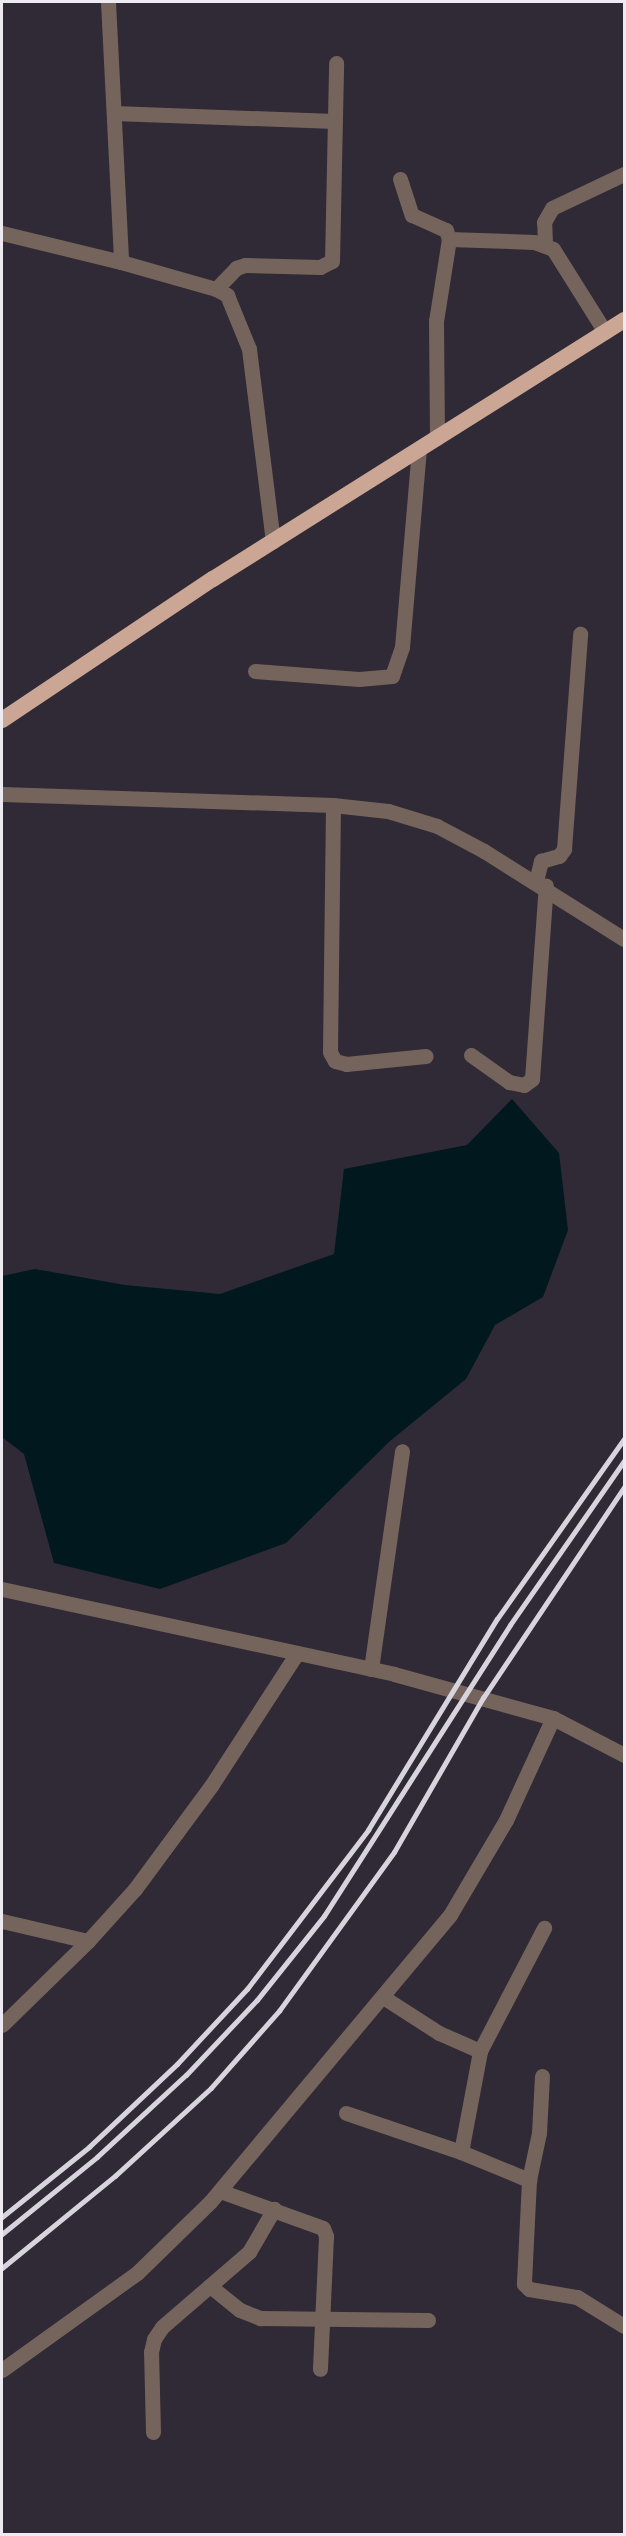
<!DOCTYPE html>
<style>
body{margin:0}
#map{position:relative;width:626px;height:2536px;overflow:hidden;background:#2f2a35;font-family:"Zilla Slab",serif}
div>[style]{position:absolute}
.water>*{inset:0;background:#01181f}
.minor>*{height:15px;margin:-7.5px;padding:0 7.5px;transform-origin:7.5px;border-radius:7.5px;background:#75645c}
.trunk>*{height:16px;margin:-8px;padding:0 8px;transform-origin:8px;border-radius:8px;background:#cca694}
.rail>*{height:4.5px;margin:-2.25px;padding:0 2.25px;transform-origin:2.25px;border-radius:2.25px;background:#d8d4dd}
span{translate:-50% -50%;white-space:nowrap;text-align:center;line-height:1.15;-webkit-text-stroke:4.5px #2f2a35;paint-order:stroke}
.frame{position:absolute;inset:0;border:3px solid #edeaf2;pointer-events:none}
</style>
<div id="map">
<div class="water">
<div style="clip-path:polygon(512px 1099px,559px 1153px,568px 1230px,543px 1297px,495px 1325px,466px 1379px,390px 1441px,286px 1543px,160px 1589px,54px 1563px,24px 1454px,2px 1437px,2px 1276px,35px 1269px,125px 1285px,220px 1294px,334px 1254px,344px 1169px,467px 1145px)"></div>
</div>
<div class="minor">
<div style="left:108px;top:2px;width:260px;rotate:87.1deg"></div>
<div style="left:114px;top:113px;width:221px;rotate:2.1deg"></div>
<div style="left:400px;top:179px;width:38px;rotate:72deg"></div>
<div style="left:412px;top:215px;width:37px;rotate:24deg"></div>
<div style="left:446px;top:230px;width:9px;rotate:72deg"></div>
<div style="left:449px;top:239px;width:83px;rotate:99deg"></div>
<div style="left:436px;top:321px;width:117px;rotate:89.5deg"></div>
<div style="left:2px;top:233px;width:122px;rotate:13.7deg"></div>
<div style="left:121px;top:262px;width:99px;rotate:15.9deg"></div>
<div style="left:216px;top:289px;width:13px;rotate:29deg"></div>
<div style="left:227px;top:295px;width:58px;rotate:67.8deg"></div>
<div style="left:249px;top:349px;width:194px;rotate:82.9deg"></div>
<div style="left:449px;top:239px;width:85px;rotate:2deg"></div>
<div style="left:534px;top:242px;width:20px;rotate:20deg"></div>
<div style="left:553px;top:249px;width:98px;rotate:57.9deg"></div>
<div style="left:545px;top:245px;width:23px;rotate:-92deg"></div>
<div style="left:544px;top:222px;width:16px;rotate:-60deg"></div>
<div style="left:552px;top:208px;width:80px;rotate:-25.3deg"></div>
<div style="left:216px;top:289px;width:29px;rotate:-46deg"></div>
<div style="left:236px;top:268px;width:9px;rotate:-18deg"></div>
<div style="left:245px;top:265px;width:75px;rotate:1.5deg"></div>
<div style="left:320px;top:267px;width:13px;rotate:-27deg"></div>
<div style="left:332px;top:261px;width:198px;rotate:-88.8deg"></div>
<div style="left:255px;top:671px;width:104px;rotate:4.4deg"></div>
<div style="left:359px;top:679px;width:33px;rotate:-5deg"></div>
<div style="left:392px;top:676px;width:31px;rotate:-71deg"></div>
<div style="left:402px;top:647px;width:198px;rotate:-85.1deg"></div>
<div style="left:2px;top:794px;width:331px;rotate:1.9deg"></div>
<div style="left:333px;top:805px;width:55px;rotate:6.2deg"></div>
<div style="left:388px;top:811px;width:51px;rotate:17deg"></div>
<div style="left:437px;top:826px;width:53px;rotate:28deg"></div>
<div style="left:484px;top:851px;width:165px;rotate:32.2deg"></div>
<div style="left:333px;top:805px;width:247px;rotate:90.7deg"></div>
<div style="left:330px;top:1052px;width:10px;rotate:61deg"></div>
<div style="left:335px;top:1061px;width:11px;rotate:15deg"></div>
<div style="left:346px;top:1064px;width:80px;rotate:-5.7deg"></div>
<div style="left:536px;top:881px;width:21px;rotate:-76deg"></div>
<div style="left:541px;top:861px;width:19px;rotate:-16deg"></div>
<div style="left:559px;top:856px;width:9px;rotate:-54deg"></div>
<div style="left:564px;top:849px;width:216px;rotate:-85.7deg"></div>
<div style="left:471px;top:1055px;width:47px;rotate:35.4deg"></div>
<div style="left:509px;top:1082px;width:15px;rotate:11deg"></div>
<div style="left:524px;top:1085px;width:10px;rotate:-37deg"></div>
<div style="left:532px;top:1079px;width:194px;rotate:-85.9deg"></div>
<div style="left:2px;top:1589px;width:401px;rotate:12.2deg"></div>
<div style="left:394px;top:1674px;width:165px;rotate:15.5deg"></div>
<div style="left:553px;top:1718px;width:80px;rotate:27.5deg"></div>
<div style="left:371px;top:1669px;width:220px;rotate:-81.9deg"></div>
<div style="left:2px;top:1921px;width:88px;rotate:13.1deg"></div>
<div style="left:383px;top:1997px;width:67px;rotate:32.7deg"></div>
<div style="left:439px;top:2033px;width:45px;rotate:23.7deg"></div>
<div style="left:2px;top:2025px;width:120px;rotate:-44.3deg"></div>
<div style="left:88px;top:1941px;width:70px;rotate:-47.9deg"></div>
<div style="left:135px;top:1889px;width:128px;rotate:-53.6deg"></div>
<div style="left:211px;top:1786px;width:158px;rotate:-57.1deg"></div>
<div style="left:346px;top:2113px;width:121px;rotate:18.7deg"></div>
<div style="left:461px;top:2152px;width:74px;rotate:22.4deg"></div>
<div style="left:529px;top:2180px;width:104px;rotate:92.8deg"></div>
<div style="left:524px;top:2284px;width:7px;rotate:45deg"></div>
<div style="left:529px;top:2289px;width:49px;rotate:9.5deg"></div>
<div style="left:577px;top:2297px;width:55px;rotate:31.7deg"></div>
<div style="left:461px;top:2152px;width:103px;rotate:-79.3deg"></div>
<div style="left:480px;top:2051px;width:139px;rotate:-62.5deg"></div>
<div style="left:529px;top:2180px;width:48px;rotate:-78deg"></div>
<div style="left:539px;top:2133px;width:57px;rotate:-87deg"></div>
<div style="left:220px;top:2191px;width:109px;rotate:19.8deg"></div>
<div style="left:323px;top:2228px;width:9px;rotate:69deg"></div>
<div style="left:326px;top:2236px;width:133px;rotate:92.6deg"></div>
<div style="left:210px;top:2286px;width:38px;rotate:39deg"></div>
<div style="left:240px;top:2310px;width:22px;rotate:22deg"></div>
<div style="left:260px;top:2318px;width:168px;rotate:0.7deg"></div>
<div style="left:2px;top:2370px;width:166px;rotate:-35.7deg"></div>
<div style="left:137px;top:2273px;width:102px;rotate:-44.2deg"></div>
<div style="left:210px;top:2202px;width:374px;rotate:-50.1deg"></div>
<div style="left:450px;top:1915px;width:110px;rotate:-59.5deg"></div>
<div style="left:506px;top:1820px;width:112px;rotate:-65.3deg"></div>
<div style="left:153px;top:2432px;width:80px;rotate:-91.4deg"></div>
<div style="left:151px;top:2352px;width:13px;rotate:-77deg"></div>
<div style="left:154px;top:2339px;width:14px;rotate:-56deg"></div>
<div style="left:162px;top:2327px;width:115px;rotate:-40.8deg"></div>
<div style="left:249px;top:2252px;width:50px;rotate:-59.8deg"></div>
</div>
<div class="trunk">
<div style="left:2px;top:720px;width:254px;rotate:-33.8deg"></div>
<div style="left:213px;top:579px;width:486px;rotate:-32.2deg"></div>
</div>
<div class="rail">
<div style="left:2px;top:2217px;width:112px;rotate:-38.8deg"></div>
<div style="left:89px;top:2147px;width:121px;rotate:-43.3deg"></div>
<div style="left:177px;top:2064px;width:103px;rotate:-47deg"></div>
<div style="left:247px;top:1989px;width:200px;rotate:-52.7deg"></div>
<div style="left:368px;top:1830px;width:247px;rotate:-58.6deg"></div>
<div style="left:497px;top:1619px;width:220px;rotate:-54.8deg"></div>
<div style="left:2px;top:2234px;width:122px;rotate:-39deg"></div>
<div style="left:97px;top:2157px;width:121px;rotate:-42.7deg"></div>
<div style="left:186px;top:2075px;width:103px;rotate:-46.6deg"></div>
<div style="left:257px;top:2000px;width:107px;rotate:-51.4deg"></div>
<div style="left:324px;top:1916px;width:345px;rotate:-57.4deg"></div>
<div style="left:510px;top:1625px;width:200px;rotate:-55.2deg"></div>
<div style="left:2px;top:2268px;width:146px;rotate:-39.2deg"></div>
<div style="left:115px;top:2176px;width:130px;rotate:-42.5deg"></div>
<div style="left:211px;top:2088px;width:103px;rotate:-48.6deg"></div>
<div style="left:279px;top:2011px;width:196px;rotate:-54.1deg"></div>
<div style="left:394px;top:1852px;width:178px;rotate:-60deg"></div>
<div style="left:483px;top:1698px;width:254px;rotate:-56.2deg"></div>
</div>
<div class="frame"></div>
</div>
